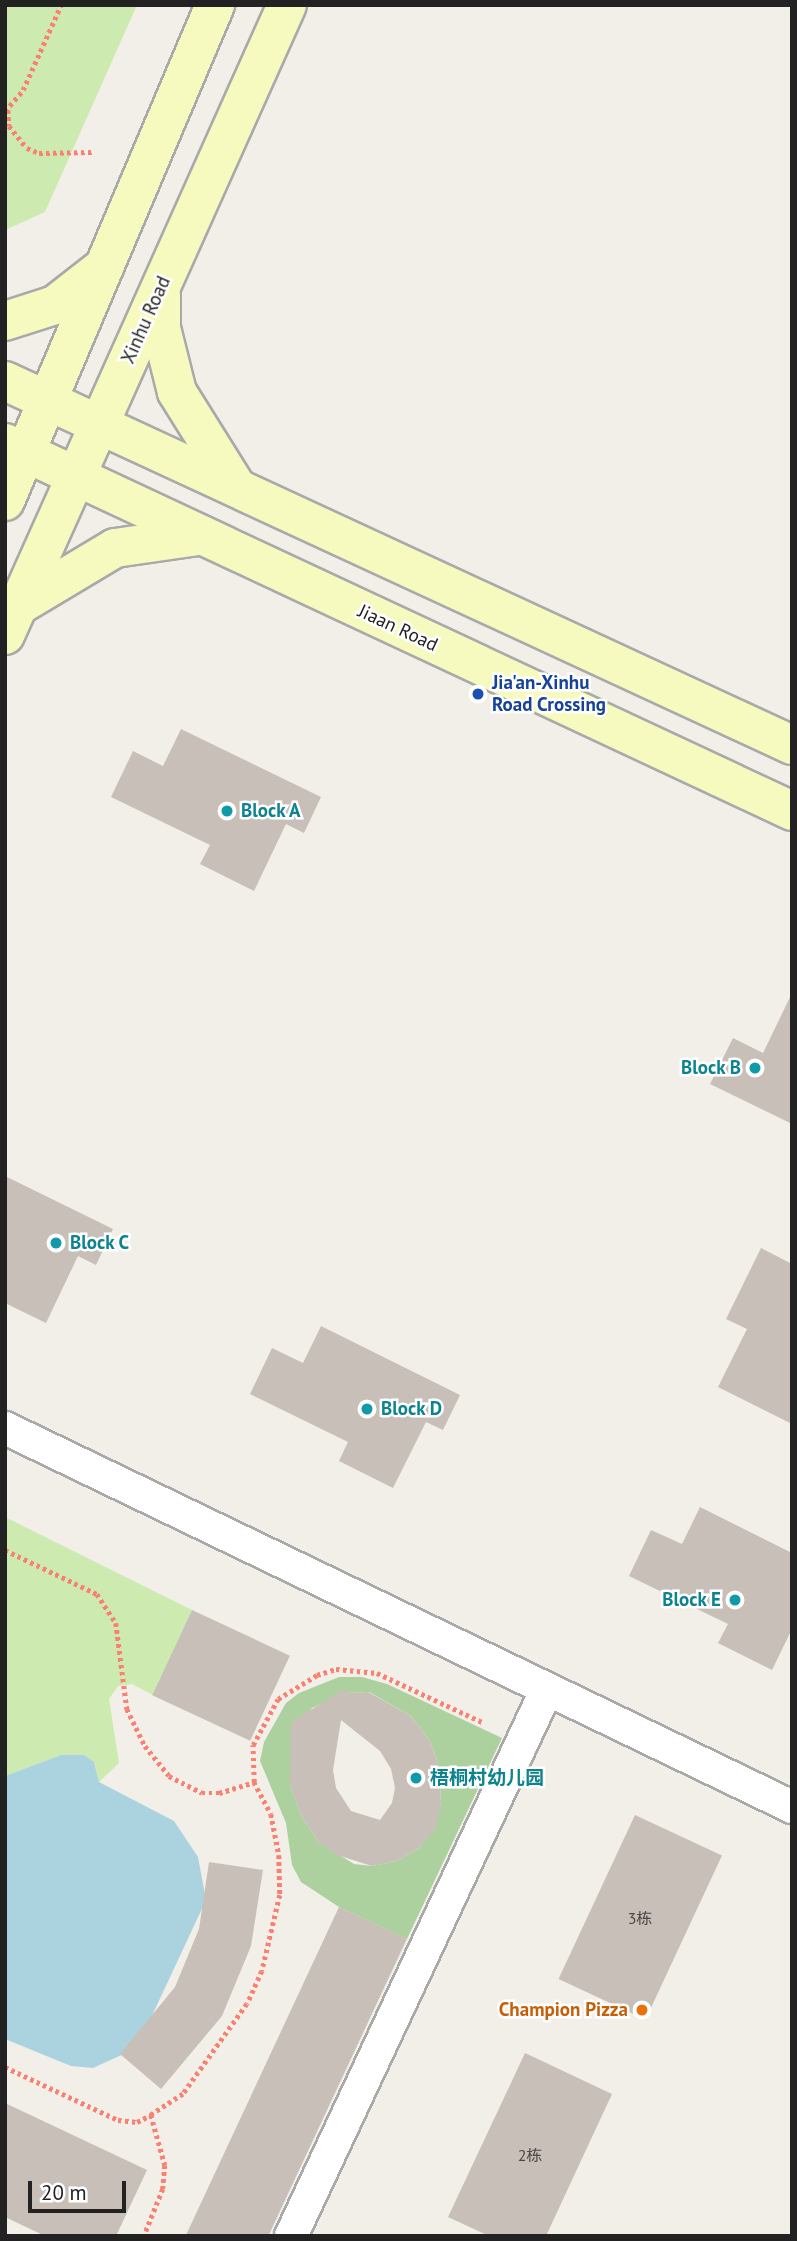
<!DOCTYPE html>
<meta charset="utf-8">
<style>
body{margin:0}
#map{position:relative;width:797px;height:2241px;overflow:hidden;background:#f2efe9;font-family:"PT Sans","Noto Sans SC",sans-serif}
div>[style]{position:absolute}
.grass>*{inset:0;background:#cdebb0}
.forest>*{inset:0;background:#add19e}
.water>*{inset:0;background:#aad3df}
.building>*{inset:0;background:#c7bfb8;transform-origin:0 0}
.path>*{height:4.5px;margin-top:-2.25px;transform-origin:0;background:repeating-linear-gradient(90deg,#fa8072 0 3.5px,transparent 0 7px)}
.roads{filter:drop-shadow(2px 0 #a9a9a9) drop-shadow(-2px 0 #a9a9a9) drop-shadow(0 2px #a9a9a9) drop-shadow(0 -2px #a9a9a9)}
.street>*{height:32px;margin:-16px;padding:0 16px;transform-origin:16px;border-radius:16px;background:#fff}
.secondary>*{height:38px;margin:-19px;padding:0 19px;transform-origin:19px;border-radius:19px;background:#f7fabf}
.dots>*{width:19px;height:19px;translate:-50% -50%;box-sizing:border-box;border:4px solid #fff;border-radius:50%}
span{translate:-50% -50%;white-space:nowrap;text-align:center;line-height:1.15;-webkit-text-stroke:5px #fff;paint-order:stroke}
.number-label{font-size:16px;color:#4b4948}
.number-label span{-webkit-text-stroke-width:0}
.street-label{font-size:19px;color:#222}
.transit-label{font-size:19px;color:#164399;font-weight:700}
.left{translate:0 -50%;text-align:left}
.culture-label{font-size:19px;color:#0d838f;font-weight:700}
.right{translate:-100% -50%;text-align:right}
.food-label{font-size:19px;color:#c56008;font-weight:700}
.frame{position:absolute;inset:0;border:7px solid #222;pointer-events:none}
.scale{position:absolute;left:28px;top:2181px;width:98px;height:32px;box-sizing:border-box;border:4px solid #222;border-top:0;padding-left:9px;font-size:21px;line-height:24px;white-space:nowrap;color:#222;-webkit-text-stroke:5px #fff;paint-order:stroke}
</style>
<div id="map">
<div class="grass">
<div style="clip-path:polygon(5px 5px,137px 5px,45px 212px,5px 230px)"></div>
<div style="clip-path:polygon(5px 1517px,192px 1610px,153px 1695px,132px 1684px,118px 1686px,109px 1699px,119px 1763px,99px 1782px,94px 1762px,84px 1755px,61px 1755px,5px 1776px)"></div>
</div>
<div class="forest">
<div style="clip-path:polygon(evenodd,339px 1677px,362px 1677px,387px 1684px,502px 1738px,407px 1939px,339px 1907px,301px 1882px,292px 1865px,286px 1823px,260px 1761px,264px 1742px,286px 1703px,299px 1693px,339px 1677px,369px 1692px,411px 1716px,430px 1741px,439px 1766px,441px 1802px,435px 1828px,419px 1848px,397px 1861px,372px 1866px,354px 1864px,318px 1842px,301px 1815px,290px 1785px,299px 1726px,312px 1708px,346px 1693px,369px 1692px)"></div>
</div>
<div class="water">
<div style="clip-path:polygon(61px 1755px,84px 1755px,94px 1762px,99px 1782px,174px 1821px,198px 1857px,206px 1900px,150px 2020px,126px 2053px,93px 2068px,71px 2066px,5px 2039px,5px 1776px)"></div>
</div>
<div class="building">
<div style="clip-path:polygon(181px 729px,321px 797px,304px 833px,286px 824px,254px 891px,200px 864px,210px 845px,111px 797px,133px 751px,163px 766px)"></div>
<div style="clip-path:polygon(792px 993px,792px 1124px,710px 1084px,733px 1038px,763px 1053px)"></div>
<div style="clip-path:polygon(5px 1176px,113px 1229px,96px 1265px,78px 1256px,46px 1323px,5px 1303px)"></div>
<div style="clip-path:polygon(761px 1248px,792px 1264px,792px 1424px,718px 1387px,747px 1329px,726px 1319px)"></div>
<div style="clip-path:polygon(321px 1326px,460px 1395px,443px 1430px,426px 1422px,393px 1488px,339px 1461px,348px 1442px,250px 1394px,272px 1348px,303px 1363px)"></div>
<div style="clip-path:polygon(700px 1507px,792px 1553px,792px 1629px,772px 1670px,718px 1643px,728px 1624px,629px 1576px,651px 1530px,682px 1544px)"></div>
<div style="left:192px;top:1610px;width:108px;height:94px;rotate:25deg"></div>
<div style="clip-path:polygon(evenodd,346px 1688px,345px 1693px,368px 1692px,411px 1716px,430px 1741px,439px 1766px,441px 1802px,436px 1828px,419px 1848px,397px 1861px,372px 1866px,337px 1855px,318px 1842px,301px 1815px,290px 1785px,291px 1722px,346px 1688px,341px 1720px,380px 1751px,391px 1769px,395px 1788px,392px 1803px,380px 1820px,351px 1811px,336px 1788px,333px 1770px,341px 1720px)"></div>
<div style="left:635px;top:1815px;width:96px;height:181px;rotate:25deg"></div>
<div style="clip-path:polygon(209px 1862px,263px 1870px,251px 1946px,222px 2016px,161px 2089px,120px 2054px,175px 1987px,199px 1929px)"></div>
<div style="left:339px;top:1907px;width:75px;height:363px;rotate:25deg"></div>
<div style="clip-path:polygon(525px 2053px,612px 2094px,546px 2236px,489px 2236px,448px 2217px)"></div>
<div style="clip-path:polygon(5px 2103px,147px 2170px,116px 2236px,45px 2236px,5px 2217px)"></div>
</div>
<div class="path">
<div style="left:8px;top:110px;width:16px;rotate:86deg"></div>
<div style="left:9px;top:126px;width:28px;rotate:51deg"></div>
<div style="left:27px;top:148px;width:13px;rotate:23deg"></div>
<div style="left:39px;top:153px;width:53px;rotate:-1.1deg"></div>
<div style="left:5px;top:111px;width:28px;rotate:-49deg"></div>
<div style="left:23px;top:90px;width:93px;rotate:-65.9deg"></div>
<div style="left:5px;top:1550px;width:102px;rotate:25.6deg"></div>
<div style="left:97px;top:1594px;width:35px;rotate:57deg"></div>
<div style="left:116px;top:1623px;width:87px;rotate:82.7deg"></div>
<div style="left:127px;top:1709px;width:41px;rotate:64.1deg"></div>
<div style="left:145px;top:1746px;width:38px;rotate:51deg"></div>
<div style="left:169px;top:1776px;width:37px;rotate:27deg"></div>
<div style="left:202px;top:1793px;width:17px"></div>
<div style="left:219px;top:1793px;width:37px;rotate:-17deg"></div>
<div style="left:254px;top:1782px;width:36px;rotate:62deg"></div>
<div style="left:271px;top:1814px;width:42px;rotate:79deg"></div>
<div style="left:279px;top:1855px;width:40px;rotate:88.6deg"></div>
<div style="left:280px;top:1895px;width:78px;rotate:103.3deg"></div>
<div style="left:262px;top:1971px;width:36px;rotate:114deg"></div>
<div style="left:247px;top:2004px;width:110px;rotate:125.4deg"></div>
<div style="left:183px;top:2094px;width:38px;rotate:147deg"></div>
<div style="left:151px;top:2115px;width:52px;rotate:74.4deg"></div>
<div style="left:165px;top:2165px;width:24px;rotate:95deg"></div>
<div style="left:163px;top:2189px;width:51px;rotate:112deg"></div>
<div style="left:254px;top:1782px;width:37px;rotate:-92deg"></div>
<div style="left:253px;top:1745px;width:52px;rotate:-61.5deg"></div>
<div style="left:278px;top:1699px;width:46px;rotate:-31.6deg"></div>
<div style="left:317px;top:1675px;width:20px;rotate:-18deg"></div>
<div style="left:336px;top:1669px;width:41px;rotate:5.6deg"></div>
<div style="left:377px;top:1673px;width:116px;rotate:25deg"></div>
<div style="left:5px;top:2067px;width:125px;rotate:25.1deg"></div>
<div style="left:118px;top:2120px;width:19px;rotate:6deg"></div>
<div style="left:137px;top:2122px;width:16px;rotate:-27deg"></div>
</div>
<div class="roads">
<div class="street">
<div style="left:5px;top:1428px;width:874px;rotate:25.71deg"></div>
<div style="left:291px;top:2236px;width:604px;rotate:-64.92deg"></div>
</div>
<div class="secondary">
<div style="left:161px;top:295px;width:33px;rotate:90deg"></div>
<div style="left:161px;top:328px;width:66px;rotate:76deg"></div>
<div style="left:177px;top:392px;width:113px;rotate:58deg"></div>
<div style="left:5px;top:321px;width:52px;rotate:-17.7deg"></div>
<div style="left:55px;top:305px;width:63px;rotate:-38deg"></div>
<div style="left:5px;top:381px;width:867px;rotate:24.82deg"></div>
<div style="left:5px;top:443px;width:869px;rotate:25.06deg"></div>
<div style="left:5px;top:501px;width:539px;rotate:-67.05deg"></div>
<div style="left:18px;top:606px;width:113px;rotate:-30.9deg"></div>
<div style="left:115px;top:548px;width:84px;rotate:-8.2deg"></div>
<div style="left:5px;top:635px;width:690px;rotate:-65.89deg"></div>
</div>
</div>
<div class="dots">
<div style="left:478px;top:694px;background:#1a4fb4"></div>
<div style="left:227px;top:811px;background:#0f9aa8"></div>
<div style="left:755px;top:1068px;background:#0f9aa8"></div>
<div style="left:56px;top:1243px;background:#0f9aa8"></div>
<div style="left:367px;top:1409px;background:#0f9aa8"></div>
<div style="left:735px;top:1600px;background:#0f9aa8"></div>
<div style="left:416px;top:1778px;background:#0f9aa8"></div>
<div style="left:642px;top:2010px;background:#e8710a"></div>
</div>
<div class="number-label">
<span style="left:640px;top:1918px">3栋</span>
<span style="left:530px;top:2155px">2栋</span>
</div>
<div class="street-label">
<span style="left:146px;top:320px;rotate:-66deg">Xinhu Road</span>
<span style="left:398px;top:628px;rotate:25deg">Jiaan Road</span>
</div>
<div class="transit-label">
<span class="left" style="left:492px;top:694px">Jia'an-Xinhu<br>Road Crossing</span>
</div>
<div class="culture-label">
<span class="left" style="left:241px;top:811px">Block A</span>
<span class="right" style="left:741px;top:1068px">Block B</span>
<span class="left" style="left:70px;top:1243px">Block C</span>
<span class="left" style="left:381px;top:1409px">Block D</span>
<span class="right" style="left:721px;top:1600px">Block E</span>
<span class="left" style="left:430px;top:1778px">梧桐村幼儿园</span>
</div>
<div class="food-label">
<span class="right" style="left:628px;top:2010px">Champion Pizza</span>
</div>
<div class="frame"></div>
<div class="scale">20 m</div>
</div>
